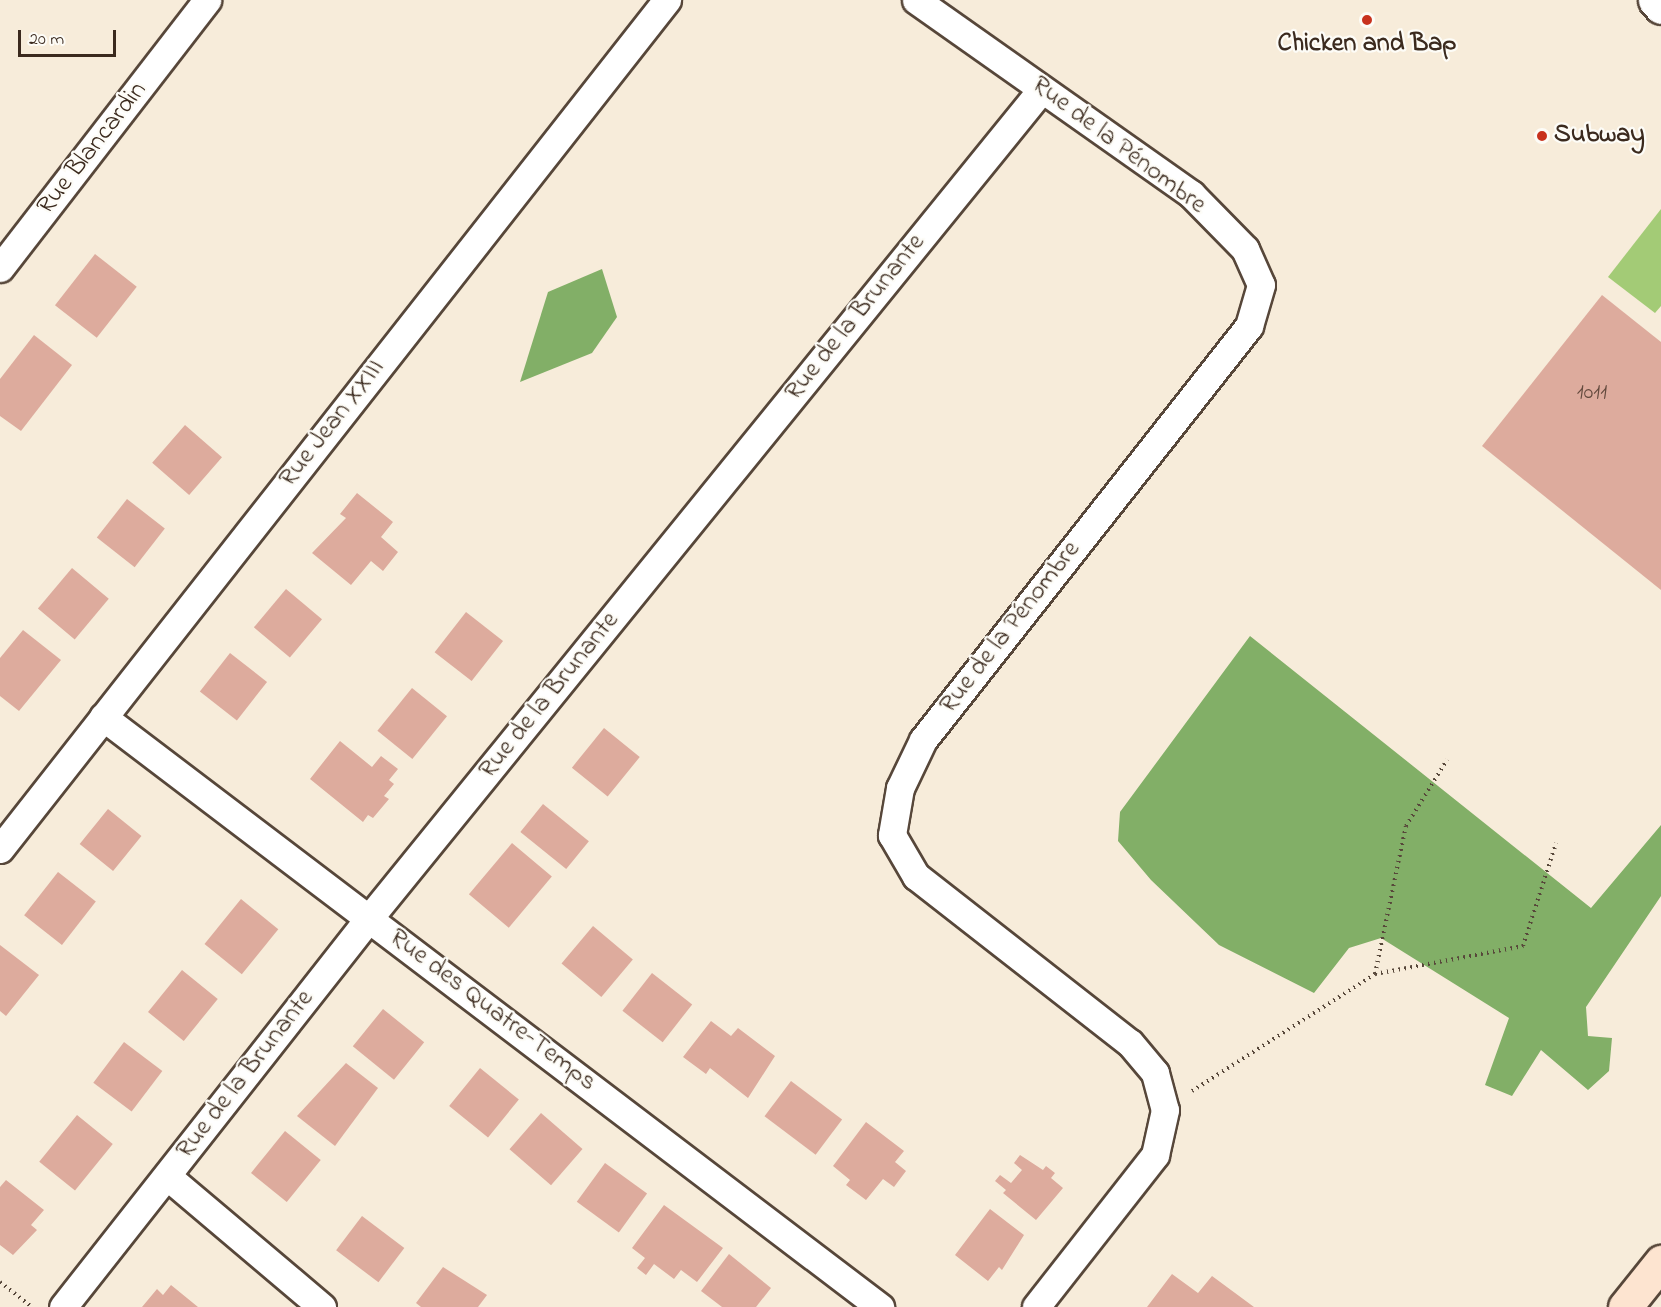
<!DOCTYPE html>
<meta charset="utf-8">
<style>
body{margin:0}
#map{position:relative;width:1661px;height:1307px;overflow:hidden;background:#f7ecda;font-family:"Indie Flower",sans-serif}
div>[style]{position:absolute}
.green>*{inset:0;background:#a3cb76}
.forest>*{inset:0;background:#82af67}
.building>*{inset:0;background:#ddab9d;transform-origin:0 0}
.path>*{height:4px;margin-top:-2px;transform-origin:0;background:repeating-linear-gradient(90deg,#57473a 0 1.5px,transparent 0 6px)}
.roads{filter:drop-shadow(2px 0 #57473a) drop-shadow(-2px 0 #57473a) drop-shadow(0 2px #57473a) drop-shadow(0 -2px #57473a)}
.minor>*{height:27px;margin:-13.5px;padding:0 13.5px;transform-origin:13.5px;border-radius:13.5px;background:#fff}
.tertiary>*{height:33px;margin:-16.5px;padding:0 16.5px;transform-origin:16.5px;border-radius:16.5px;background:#fff}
.secondary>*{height:33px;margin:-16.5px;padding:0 16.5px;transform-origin:16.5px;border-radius:16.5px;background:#fde4d0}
.dots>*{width:16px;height:16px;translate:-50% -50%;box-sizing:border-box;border:3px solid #fdfcf7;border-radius:50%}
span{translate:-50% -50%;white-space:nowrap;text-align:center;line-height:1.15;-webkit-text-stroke:4.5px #fdfcf7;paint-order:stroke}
.number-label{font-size:22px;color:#644a3e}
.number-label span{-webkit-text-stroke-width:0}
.poi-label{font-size:26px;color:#3b2a1e;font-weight:700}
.left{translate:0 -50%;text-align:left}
.street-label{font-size:26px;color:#3b2a1e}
.scale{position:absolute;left:18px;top:30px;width:98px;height:27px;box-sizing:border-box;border:3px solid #3b2a1e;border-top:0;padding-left:8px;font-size:18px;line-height:21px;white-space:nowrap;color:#3b2a1e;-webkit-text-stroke:4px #fdfcf7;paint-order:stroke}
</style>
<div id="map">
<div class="green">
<div style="clip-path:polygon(1661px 209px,1661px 306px,1655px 313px,1608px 277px)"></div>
</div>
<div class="forest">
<div style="clip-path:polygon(602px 269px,617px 317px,592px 353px,520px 382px,548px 292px)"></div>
<div style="clip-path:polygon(1250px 636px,1591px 908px,1661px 825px,1661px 896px,1586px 1007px,1588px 1036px,1612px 1038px,1609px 1071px,1588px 1090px,1541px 1050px,1512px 1096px,1485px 1085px,1509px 1018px,1381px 938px,1349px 948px,1314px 993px,1219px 945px,1151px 880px,1118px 841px,1120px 812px)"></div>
</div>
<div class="building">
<div style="left:95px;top:254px;width:53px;height:65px;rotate:38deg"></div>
<div style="clip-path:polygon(1602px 295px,1661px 342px,1661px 590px,1482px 446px)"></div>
<div style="clip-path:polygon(34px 335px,72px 365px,21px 431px,0 416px,0 379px)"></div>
<div style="left:185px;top:425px;width:49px;height:50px;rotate:41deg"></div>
<div style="clip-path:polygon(357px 493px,393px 522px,381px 537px,398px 552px,383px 571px,371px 561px,351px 585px,312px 553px,346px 518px,340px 514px)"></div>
<div style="left:127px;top:499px;width:48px;height:49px;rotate:38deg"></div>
<div style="left:72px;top:568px;width:48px;height:53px;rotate:40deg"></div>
<div style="left:286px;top:589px;width:47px;height:50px;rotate:40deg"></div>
<div style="left:466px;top:612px;width:47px;height:51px;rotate:38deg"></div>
<div style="clip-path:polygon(23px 630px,61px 660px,19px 711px,0 696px,0 658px)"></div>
<div style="left:230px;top:653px;width:47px;height:49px;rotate:38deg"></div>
<div style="left:412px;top:688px;width:45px;height:55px;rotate:39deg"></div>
<div style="left:604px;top:728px;width:46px;height:51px;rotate:39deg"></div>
<div style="clip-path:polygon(340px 741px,372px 767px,381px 756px,398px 769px,389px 780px,394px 784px,384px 796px,389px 799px,373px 818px,368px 815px,363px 822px,310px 779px)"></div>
<div style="left:543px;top:804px;width:59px;height:36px;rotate:39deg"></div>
<div style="left:108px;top:809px;width:43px;height:45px;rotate:39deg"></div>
<div style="left:512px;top:843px;width:52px;height:67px;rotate:40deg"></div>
<div style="left:58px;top:872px;width:48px;height:55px;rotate:38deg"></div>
<div style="left:241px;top:899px;width:48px;height:58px;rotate:39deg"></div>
<div style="left:593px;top:926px;width:52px;height:49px;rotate:40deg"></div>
<div style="clip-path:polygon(0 945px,39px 975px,6px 1016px,0 1011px)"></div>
<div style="left:182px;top:970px;width:46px;height:54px;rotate:39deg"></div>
<div style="left:652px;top:973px;width:51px;height:48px;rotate:38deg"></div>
<div style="left:383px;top:1009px;width:53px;height:48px;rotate:39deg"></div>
<div style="clip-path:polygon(711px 1021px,731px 1036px,738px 1028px,775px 1056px,748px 1098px,710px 1068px,706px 1074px,683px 1057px)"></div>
<div style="left:124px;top:1042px;width:48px;height:51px;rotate:37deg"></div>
<div style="clip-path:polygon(346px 1063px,378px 1088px,335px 1146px,297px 1116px)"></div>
<div style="left:480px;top:1068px;width:50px;height:49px;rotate:39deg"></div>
<div style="left:791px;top:1081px;width:64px;height:44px;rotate:37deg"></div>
<div style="left:541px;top:1113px;width:55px;height:48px;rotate:41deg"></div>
<div style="left:77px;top:1115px;width:46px;height:60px;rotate:39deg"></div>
<div style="clip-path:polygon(866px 1122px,904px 1151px,895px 1162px,906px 1171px,894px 1187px,883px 1179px,866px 1200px,846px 1185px,850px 1180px,833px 1166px)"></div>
<div style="left:285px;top:1131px;width:46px;height:54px;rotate:39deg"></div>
<div style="clip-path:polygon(1020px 1155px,1043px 1170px,1046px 1166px,1055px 1173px,1051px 1178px,1063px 1188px,1036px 1220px,1003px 1193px,1006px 1190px,995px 1181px,1000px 1175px,1011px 1183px,1022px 1170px,1014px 1163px)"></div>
<div style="left:605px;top:1163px;width:52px;height:48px;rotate:36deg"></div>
<div style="clip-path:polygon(6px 1180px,44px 1210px,31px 1225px,37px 1230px,13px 1255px,0 1245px,0 1187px)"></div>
<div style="clip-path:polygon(664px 1205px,723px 1248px,697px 1282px,681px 1270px,674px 1279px,654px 1264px,646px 1275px,637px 1268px,645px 1258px,632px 1248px)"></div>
<div style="clip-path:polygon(990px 1209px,1024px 1235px,1002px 1270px,999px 1267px,988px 1281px,955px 1255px)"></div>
<div style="left:362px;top:1216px;width:53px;height:43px;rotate:37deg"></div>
<div style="clip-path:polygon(729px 1254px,771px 1288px,756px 1307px,722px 1307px,701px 1291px)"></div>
<div style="clip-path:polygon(443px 1267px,487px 1295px,478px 1307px,421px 1307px,416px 1303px)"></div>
<div style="clip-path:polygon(1172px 1274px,1198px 1293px,1212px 1276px,1254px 1307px,1147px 1307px)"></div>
<div style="clip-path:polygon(171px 1285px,198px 1307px,142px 1307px,157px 1289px,163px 1295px)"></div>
</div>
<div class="path">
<div style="left:1375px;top:974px;width:151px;rotate:-78.2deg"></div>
<div style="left:1406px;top:826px;width:78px;rotate:-58.2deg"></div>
<div style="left:1192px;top:1091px;width:217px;rotate:-32.6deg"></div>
<div style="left:1375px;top:974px;width:151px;rotate:-10.7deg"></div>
<div style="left:1523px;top:946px;width:108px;rotate:-72.2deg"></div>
<div style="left:0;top:1282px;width:41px;rotate:38deg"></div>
</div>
<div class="roads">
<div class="minor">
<div style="left:916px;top:0;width:337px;rotate:35.2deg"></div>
<div style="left:1191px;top:194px;width:77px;rotate:45.5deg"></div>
<div style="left:1245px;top:249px;width:39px;rotate:66deg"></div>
<div style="left:1261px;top:285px;width:43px;rotate:106.3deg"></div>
<div style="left:1249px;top:326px;width:527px;rotate:128.22deg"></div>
<div style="left:923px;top:740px;width:53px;rotate:115.6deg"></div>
<div style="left:900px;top:788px;width:48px;rotate:99.7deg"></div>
<div style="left:892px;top:835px;width:48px;rotate:59.7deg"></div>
<div style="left:916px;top:876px;width:271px;rotate:38deg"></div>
<div style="left:1130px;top:1043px;width:39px;rotate:50deg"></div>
<div style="left:1155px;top:1073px;width:38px;rotate:75deg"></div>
<div style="left:1165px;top:1110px;width:46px;rotate:102.5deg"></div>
<div style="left:1155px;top:1155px;width:193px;rotate:128.1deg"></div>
<div style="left:0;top:268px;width:339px;rotate:-52.3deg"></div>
<div style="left:103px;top:717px;width:976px;rotate:37.21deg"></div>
<div style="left:0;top:849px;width:1080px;rotate:-51.85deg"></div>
<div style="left:167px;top:1176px;width:203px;rotate:40.2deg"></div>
<div style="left:63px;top:1307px;width:496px;rotate:-51.8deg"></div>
<div style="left:370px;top:917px;width:1066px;rotate:-50.94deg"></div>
</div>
<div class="tertiary">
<div style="left:1655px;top:0;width:9px;rotate:49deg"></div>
</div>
<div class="secondary">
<div style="left:1625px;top:1307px;width:58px;rotate:-51.3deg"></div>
</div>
</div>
<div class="dots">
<div style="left:1367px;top:20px;background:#c8321e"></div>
<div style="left:1542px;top:136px;background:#c8321e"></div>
</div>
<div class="number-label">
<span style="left:1592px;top:394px">1011</span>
</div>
<div class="poi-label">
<span style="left:1367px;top:45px">Chicken and Bap</span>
<span class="left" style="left:1554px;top:136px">Subway</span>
</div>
<div class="street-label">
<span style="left:1118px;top:146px;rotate:37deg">Rue de la Pénombre</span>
<span style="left:93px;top:149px;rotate:-52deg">Rue Blancardin</span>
<span style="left:856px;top:318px;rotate:-51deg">Rue de la Brunante</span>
<span style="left:333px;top:424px;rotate:-52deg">Rue Jean XXIII</span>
<span style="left:1011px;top:628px;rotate:-52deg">Rue de la Pénombre</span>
<span style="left:550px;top:696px;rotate:-51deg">Rue de la Brunante</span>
<span style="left:492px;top:1011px;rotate:37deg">Rue des Quatre-Temps</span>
<span style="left:246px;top:1075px;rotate:-52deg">Rue de la Brunante</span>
</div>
<div class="scale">20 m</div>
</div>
